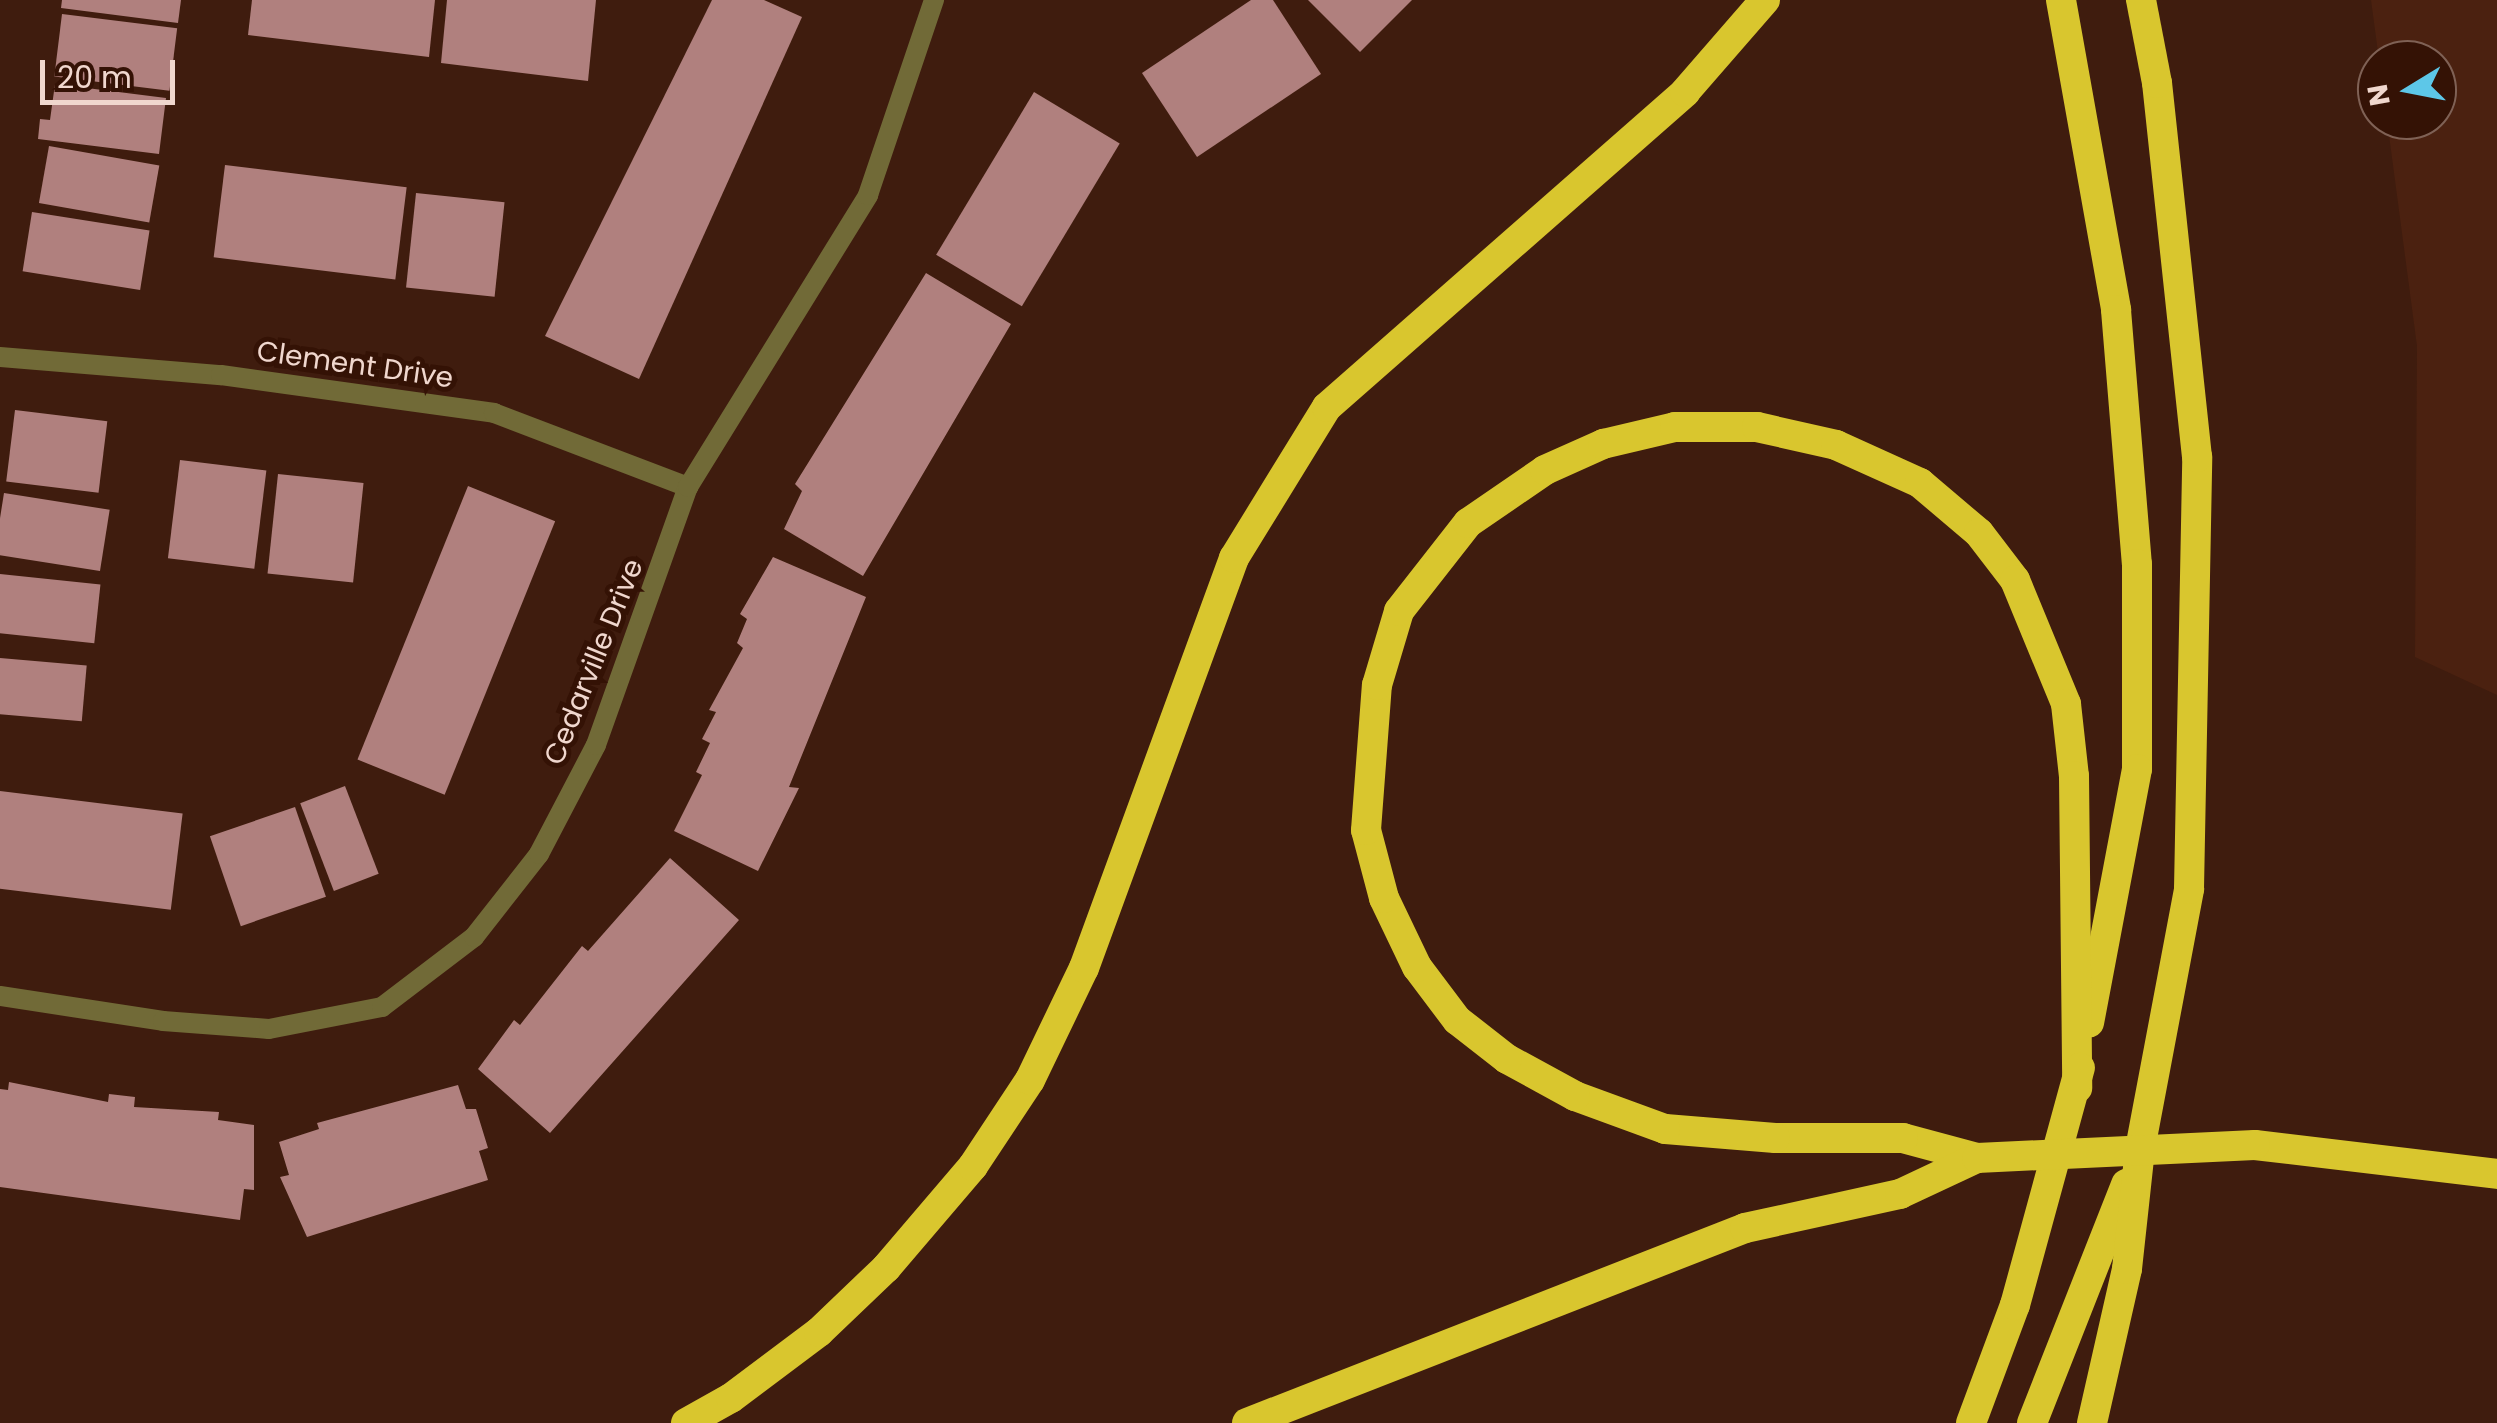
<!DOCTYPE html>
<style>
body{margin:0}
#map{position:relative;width:2497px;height:1423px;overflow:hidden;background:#3f1c0e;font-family:Poppins,sans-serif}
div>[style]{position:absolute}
.built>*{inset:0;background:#4b2110}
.building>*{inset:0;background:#b0807e;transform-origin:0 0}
.street>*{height:20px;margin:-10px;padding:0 10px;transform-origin:10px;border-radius:10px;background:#716a37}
.highway>*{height:30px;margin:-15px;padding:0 15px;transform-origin:15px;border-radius:15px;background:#d9c62e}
.highway-bridge>*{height:30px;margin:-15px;padding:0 15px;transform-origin:15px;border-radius:15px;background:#d9c62e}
span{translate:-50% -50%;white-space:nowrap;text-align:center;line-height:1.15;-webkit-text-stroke:10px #341205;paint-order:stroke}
.street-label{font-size:28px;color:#f0d7ce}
.north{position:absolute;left:2357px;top:40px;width:100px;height:100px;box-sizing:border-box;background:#341205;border:2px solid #7f6155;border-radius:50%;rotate:260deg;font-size:28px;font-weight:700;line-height:40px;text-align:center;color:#f0d7ce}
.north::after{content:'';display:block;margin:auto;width:35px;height:45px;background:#5dc7e8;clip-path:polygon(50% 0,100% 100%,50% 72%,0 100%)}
.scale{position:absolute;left:40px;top:60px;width:135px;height:45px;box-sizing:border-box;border:5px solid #f0d7ce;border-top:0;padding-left:12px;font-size:30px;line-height:35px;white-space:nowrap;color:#f0d7ce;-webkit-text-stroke:8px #341205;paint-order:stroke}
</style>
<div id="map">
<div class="built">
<div style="clip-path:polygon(2371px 0,2497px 0,2497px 695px,2415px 657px,2417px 346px,2387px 120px,2437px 120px,2437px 60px,2379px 60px)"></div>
</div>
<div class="building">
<div style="clip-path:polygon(62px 0,181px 0,178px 23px,61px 8px)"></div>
<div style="clip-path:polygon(252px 0,435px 0,429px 57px,248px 35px)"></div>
<div style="clip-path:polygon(447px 0,596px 0,588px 81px,441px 63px)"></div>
<div style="clip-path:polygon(712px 0,764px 0,802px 17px,639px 379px,545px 336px)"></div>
<div style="clip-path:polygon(1251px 0,1273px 0,1321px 74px,1197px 157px,1142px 73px)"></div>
<div style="clip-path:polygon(1308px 0,1412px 0,1360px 52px)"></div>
<div style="left:62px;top:14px;width:116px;height:63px;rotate:7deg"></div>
<div style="clip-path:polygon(55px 84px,166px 98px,159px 154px,38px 139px,40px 119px,50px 120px)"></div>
<div style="left:1034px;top:92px;width:100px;height:190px;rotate:31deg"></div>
<div style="left:49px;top:146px;width:112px;height:58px;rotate:10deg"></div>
<div style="left:225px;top:165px;width:183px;height:93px;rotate:7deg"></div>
<div style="left:416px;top:193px;width:89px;height:95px;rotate:6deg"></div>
<div style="left:32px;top:212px;width:119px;height:60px;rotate:9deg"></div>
<div style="clip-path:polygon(926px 273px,1011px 324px,863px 576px,784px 529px,802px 491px,795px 484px)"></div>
<div style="left:15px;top:410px;width:93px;height:72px;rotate:7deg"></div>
<div style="left:180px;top:460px;width:87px;height:99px;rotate:7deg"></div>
<div style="left:278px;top:474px;width:86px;height:100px;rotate:6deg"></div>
<div style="left:468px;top:486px;width:94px;height:295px;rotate:22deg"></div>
<div style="left:4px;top:493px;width:107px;height:62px;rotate:9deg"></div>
<div style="clip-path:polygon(773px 557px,866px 597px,789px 787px,799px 788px,758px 871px,674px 831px,702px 775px,696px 772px,710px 743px,702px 739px,716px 712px,709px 710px,743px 648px,737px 643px,747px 619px,740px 614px)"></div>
<div style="left:0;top:574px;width:101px;height:59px;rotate:6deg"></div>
<div style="left:0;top:658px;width:87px;height:56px;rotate:5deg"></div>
<div style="left:345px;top:786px;width:94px;height:48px;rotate:69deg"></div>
<div style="left:0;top:791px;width:184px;height:97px;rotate:7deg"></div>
<div style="left:295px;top:807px;width:95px;height:90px;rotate:71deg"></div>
<div style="clip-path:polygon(670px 858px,739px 920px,550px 1133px,478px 1069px,514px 1020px,520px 1025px,582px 946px,588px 951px)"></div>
<div style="clip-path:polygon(9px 1082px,108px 1102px,109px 1094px,135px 1097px,134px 1107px,219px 1112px,218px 1120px,254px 1125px,254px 1190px,244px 1189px,240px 1220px,0 1187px,0 1089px,8px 1090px)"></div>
<div style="clip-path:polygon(458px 1085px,466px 1109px,476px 1109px,488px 1148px,479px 1151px,488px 1180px,307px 1237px,280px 1177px,289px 1175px,279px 1142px,319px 1129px,317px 1123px)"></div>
</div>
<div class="street">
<div style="left:0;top:357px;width:222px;rotate:4.7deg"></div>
<div style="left:221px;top:375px;width:276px;rotate:7.9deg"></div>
<div style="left:494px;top:413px;width:208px;rotate:20.9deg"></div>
<div style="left:0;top:996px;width:165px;rotate:8.7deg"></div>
<div style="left:163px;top:1021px;width:106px;rotate:4.3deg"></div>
<div style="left:269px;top:1029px;width:115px;rotate:-11deg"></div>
<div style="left:382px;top:1007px;width:116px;rotate:-37.3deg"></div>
<div style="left:474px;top:937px;width:105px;rotate:-51.9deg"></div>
<div style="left:539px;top:854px;width:123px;rotate:-62.4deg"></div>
<div style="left:596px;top:745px;width:274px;rotate:-70.4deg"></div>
<div style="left:688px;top:487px;width:343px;rotate:-58.3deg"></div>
<div style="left:868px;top:195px;width:206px;rotate:-71.3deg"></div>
</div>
<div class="highway">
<div style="left:2061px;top:0;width:315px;rotate:79.9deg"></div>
<div style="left:2116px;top:310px;width:255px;rotate:85.3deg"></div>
<div style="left:2137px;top:564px;width:205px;rotate:90deg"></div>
<div style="left:2137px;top:769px;width:258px;rotate:100.7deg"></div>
<div style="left:2255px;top:1145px;width:244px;rotate:6.8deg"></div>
<div style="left:1977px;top:1158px;width:77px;rotate:-164.9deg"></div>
<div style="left:1903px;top:1138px;width:128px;rotate:180deg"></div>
<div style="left:1775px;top:1138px;width:110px;rotate:-175.3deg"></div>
<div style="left:1665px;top:1129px;width:96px;rotate:-159.9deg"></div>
<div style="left:1575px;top:1096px;width:77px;rotate:-151.4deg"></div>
<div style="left:1507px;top:1059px;width:63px;rotate:-142deg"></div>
<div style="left:1457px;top:1020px;width:66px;rotate:-127deg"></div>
<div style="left:1417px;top:967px;width:76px;rotate:-115.6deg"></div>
<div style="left:1384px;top:898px;width:70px;rotate:-104.8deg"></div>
<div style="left:1366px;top:830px;width:145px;rotate:-85.7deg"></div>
<div style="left:1377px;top:685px;width:77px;rotate:-73.4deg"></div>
<div style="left:1399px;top:611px;width:112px;rotate:-51.9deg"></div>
<div style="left:1468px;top:523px;width:93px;rotate:-34.5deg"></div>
<div style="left:1545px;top:470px;width:64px;rotate:-24.1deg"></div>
<div style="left:1603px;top:444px;width:74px;rotate:-13.3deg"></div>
<div style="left:1675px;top:427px;width:82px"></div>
<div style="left:1757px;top:427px;width:81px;rotate:12.8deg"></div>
<div style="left:1836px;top:445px;width:92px;rotate:24.3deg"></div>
<div style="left:1920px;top:483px;width:77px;rotate:40.3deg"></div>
<div style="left:1979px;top:533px;width:59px;rotate:52.5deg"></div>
<div style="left:2015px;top:580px;width:134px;rotate:67.6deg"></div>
<div style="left:2066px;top:704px;width:72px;rotate:83.7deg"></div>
<div style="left:2074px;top:776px;width:312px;rotate:89.4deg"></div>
<div style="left:686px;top:1423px;width:51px;rotate:-29.1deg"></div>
<div style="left:731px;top:1398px;width:110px;rotate:-36.9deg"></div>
<div style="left:819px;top:1332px;width:93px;rotate:-43.7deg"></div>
<div style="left:886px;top:1268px;width:134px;rotate:-49.5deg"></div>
<div style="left:973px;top:1166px;width:103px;rotate:-56.5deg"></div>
<div style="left:1030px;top:1080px;width:124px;rotate:-64.3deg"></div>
<div style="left:1084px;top:968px;width:437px;rotate:-69.9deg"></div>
<div style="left:1234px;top:558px;width:177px;rotate:-58.4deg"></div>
<div style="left:1327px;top:407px;width:477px;rotate:-41.3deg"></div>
<div style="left:1685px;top:92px;width:122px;rotate:-49deg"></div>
<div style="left:1247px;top:1423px;width:535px;rotate:-21.38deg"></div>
<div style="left:1745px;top:1228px;width:159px;rotate:-12.4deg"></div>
<div style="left:1900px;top:1194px;width:85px;rotate:-25.1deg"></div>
<div style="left:1971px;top:1423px;width:126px;rotate:-69.6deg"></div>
<div style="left:2015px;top:1305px;width:246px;rotate:-74.7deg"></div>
<div style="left:2032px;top:1423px;width:257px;rotate:-68.5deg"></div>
<div style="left:2092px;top:1423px;width:158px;rotate:-77.2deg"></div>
<div style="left:2127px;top:1269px;width:121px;rotate:-83.8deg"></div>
<div style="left:2140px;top:1149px;width:265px;rotate:-79.3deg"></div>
<div style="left:2189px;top:889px;width:432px;rotate:-88.9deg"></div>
<div style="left:2197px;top:457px;width:376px;rotate:-96.1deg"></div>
<div style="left:2157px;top:83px;width:85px;rotate:-100.9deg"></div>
</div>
<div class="highway-bridge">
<div style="left:1977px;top:1158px;width:278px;rotate:-2.7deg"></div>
</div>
<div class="street-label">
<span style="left:355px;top:365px;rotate:8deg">Clement Drive</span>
<span style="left:594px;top:662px;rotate:-68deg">Cedarville Drive</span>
</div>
<div class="north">N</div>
<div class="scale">20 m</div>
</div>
